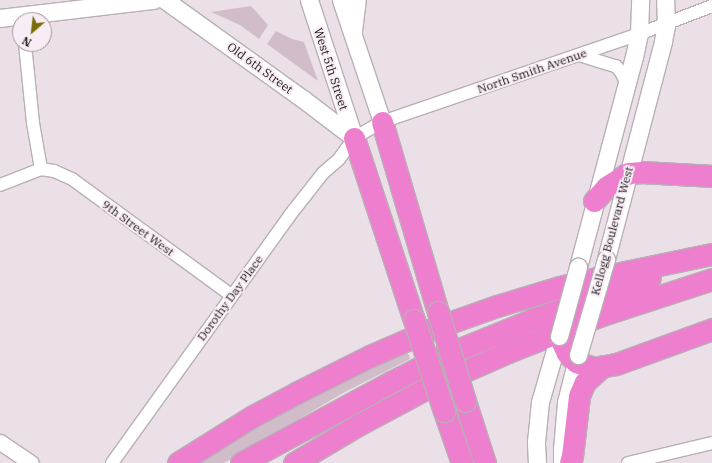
<!DOCTYPE html>
<style>
body{margin:0}
#map{position:relative;width:712px;height:463px;overflow:hidden;background:#ebe0e7;font-family:"IBM Plex Serif",serif}
div>[style]{position:absolute}
.green>*{inset:0;background:#d1bdca}
.roads{filter:drop-shadow(1px 0 #b9afb5) drop-shadow(-1px 0 #b9afb5) drop-shadow(0 1px #b9afb5) drop-shadow(0 -1px #b9afb5)}
.minor>*{height:12px;margin:-6px;padding:0 6px;transform-origin:6px;border-radius:6px;background:#fff}
.tertiary>*{height:15px;margin:-7.5px;padding:0 7.5px;transform-origin:7.5px;border-radius:7.5px;background:#fff}
.secondary>*{height:17px;margin:-8.5px;padding:0 8.5px;transform-origin:8.5px;border-radius:8.5px;background:#fff}
.motorway>*{height:21px;margin:-10.5px;padding:0 10.5px;transform-origin:10.5px;border-radius:10.5px;background:#ee7ece}
.bridges{filter:drop-shadow(1px 0 #b9afb5) drop-shadow(-1px 0 #b9afb5) drop-shadow(0 1px #b9afb5) drop-shadow(0 -1px #b9afb5)}
.secondary-bridge>*{height:17px;margin:-8.5px;padding:0 8.5px;transform-origin:8.5px;border-radius:8.5px;background:#fff}
.motorway-bridge>*{height:21px;margin:-10.5px;padding:0 10.5px;transform-origin:10.5px;border-radius:10.5px;background:#ee7ece}
span{translate:-50% -50%;white-space:nowrap;text-align:center;line-height:1.15;-webkit-text-stroke:4px #f8edf4;paint-order:stroke}
.street-label{font-size:12px;color:#1b171a}
.north{position:absolute;left:12px;top:12px;width:40px;height:40px;box-sizing:border-box;background:#f8edf4;border:1px solid #a0979d;border-radius:50%;rotate:208deg;font-size:11px;font-weight:700;line-height:16px;text-align:center;color:#1b171a}
.north::after{content:'';display:block;margin:auto;width:14px;height:18px;background:#7a6c07;clip-path:polygon(50% 0,100% 100%,50% 72%,0 100%)}
</style>
<div id="map">
<div class="green">
<div style="clip-path:polygon(251px 6px,268px 25px,259px 39px,240px 25px,211px 12px)"></div>
<div style="clip-path:polygon(276px 31px,292px 39px,304px 42px,318px 81px,267px 44px)"></div>
<div style="clip-path:polygon(406px 348px,410px 359px,343px 393px,224px 463px,191px 463px,256px 422px)"></div>
</div>
<div class="roads">
<div class="minor">
<div style="left:25px;top:44px;width:79px;rotate:84.2deg"></div>
<div style="left:33px;top:123px;width:47px;rotate:80.1deg"></div>
<div style="left:579px;top:55px;width:39px;rotate:17deg"></div>
<div style="left:616px;top:66px;width:8px;rotate:50deg"></div>
<div style="left:621px;top:72px;width:13px;rotate:63deg"></div>
<div style="left:0;top:185px;width:44px;rotate:-21.3deg"></div>
<div style="left:41px;top:169px;width:13px;rotate:9deg"></div>
<div style="left:54px;top:171px;width:20px;rotate:24deg"></div>
<div style="left:72px;top:179px;width:197px;rotate:36.1deg"></div>
<div style="left:112px;top:463px;width:305px;rotate:-54.3deg"></div>
<div style="left:290px;top:215px;width:53px;rotate:-51.8deg"></div>
<div style="left:323px;top:173px;width:21px;rotate:-41deg"></div>
<div style="left:339px;top:159px;width:26px;rotate:-54deg"></div>
<div style="left:354px;top:138px;width:32px;rotate:-30deg"></div>
<div style="left:382px;top:122px;width:272px;rotate:-18.9deg"></div>
<div style="left:639px;top:34px;width:78px;rotate:-21deg"></div>
<div style="left:628px;top:463px;width:86px;rotate:-13.4deg"></div>
</div>
<div class="tertiary">
<div style="left:0;top:442px;width:37px;rotate:34deg"></div>
</div>
<div class="secondary">
<div style="left:165px;top:0;width:170px;rotate:35.7deg"></div>
<div style="left:303px;top:99px;width:64px;rotate:37.4deg"></div>
<div style="left:309px;top:0;width:145px;rotate:71.9deg"></div>
<div style="left:341px;top:0;width:129px;rotate:71.4deg"></div>
<div style="left:0;top:18px;width:155px;rotate:-6.7deg"></div>
<div style="left:353px;top:31px;width:31px;rotate:-83deg"></div>
<div style="left:606px;top:259px;width:225px;rotate:-75.3deg"></div>
<div style="left:663px;top:41px;width:16px;rotate:-79deg"></div>
<div style="left:666px;top:25px;width:25px;rotate:-92deg"></div>
<div style="left:578px;top:267px;width:217px;rotate:-75.1deg"></div>
<div style="left:634px;top:57px;width:24px;rotate:-78deg"></div>
<div style="left:639px;top:34px;width:34px;rotate:-88deg"></div>
<div style="left:537px;top:463px;width:21px;rotate:-93deg"></div>
<div style="left:536px;top:442px;width:40px;rotate:-84.3deg"></div>
<div style="left:540px;top:402px;width:69px;rotate:-73.9deg"></div>
<div style="left:562px;top:463px;width:14px;rotate:-90deg"></div>
<div style="left:562px;top:449px;width:47px;rotate:-85.1deg"></div>
<div style="left:566px;top:402px;width:49px;rotate:-75.7deg"></div>
</div>
<div class="motorway">
<div style="left:382px;top:122px;width:198px;rotate:73.6deg"></div>
<div style="left:354px;top:138px;width:192px;rotate:71.8deg"></div>
<div style="left:594px;top:201px;width:18px;rotate:-49deg"></div>
<div style="left:606px;top:187px;width:26px;rotate:-32deg"></div>
<div style="left:628px;top:173px;width:15px;rotate:-4deg"></div>
<div style="left:643px;top:172px;width:69px;rotate:3.3deg"></div>
<div style="left:559px;top:336px;width:19px;rotate:65deg"></div>
<div style="left:567px;top:353px;width:13px;rotate:45deg"></div>
<div style="left:576px;top:362px;width:20px;rotate:18deg"></div>
<div style="left:595px;top:368px;width:21px;rotate:-11deg"></div>
<div style="left:616px;top:364px;width:102px;rotate:-20deg"></div>
<div style="left:465px;top:401px;width:65px;rotate:72.1deg"></div>
<div style="left:444px;top:411px;width:55px;rotate:70.9deg"></div>
<div style="left:178px;top:463px;width:89px;rotate:-32.1deg"></div>
<div style="left:253px;top:416px;width:49px;rotate:-28.1deg"></div>
<div style="left:296px;top:393px;width:83px;rotate:-26.6deg"></div>
<div style="left:370px;top:356px;width:68px;rotate:-23.5deg"></div>
<div style="left:432px;top:329px;width:69px;rotate:-19.5deg"></div>
<div style="left:497px;top:306px;width:66px;rotate:-16.8deg"></div>
<div style="left:560px;top:287px;width:42px;rotate:-13.7deg"></div>
<div style="left:601px;top:277px;width:113px;rotate:-11.7deg"></div>
<div style="left:241px;top:463px;width:170px;rotate:-28.4deg"></div>
<div style="left:391px;top:382px;width:55px;rotate:-27deg"></div>
<div style="left:440px;top:357px;width:98px;rotate:-22.1deg"></div>
<div style="left:531px;top:320px;width:126px;rotate:-19.4deg"></div>
<div style="left:294px;top:463px;width:77px;rotate:-30.6deg"></div>
<div style="left:360px;top:424px;width:81px;rotate:-28.2deg"></div>
<div style="left:431px;top:386px;width:84px;rotate:-23.8deg"></div>
<div style="left:508px;top:352px;width:101px;rotate:-21.5deg"></div>
<div style="left:602px;top:315px;width:116px;rotate:-18.1deg"></div>
<div style="left:570px;top:463px;width:7px;rotate:-74deg"></div>
<div style="left:572px;top:456px;width:60px;rotate:-83.3deg"></div>
<div style="left:579px;top:396px;width:15px;rotate:-67deg"></div>
<div style="left:585px;top:382px;width:24px;rotate:-42deg"></div>
</div>
</div>
<div class="bridges">
<div class="secondary-bridge">
<div style="left:559px;top:336px;width:72px;rotate:-74.6deg"></div>
<div style="left:578px;top:355px;width:100px;rotate:-73.7deg"></div>
</div>
<div class="motorway-bridge">
<div style="left:438px;top:312px;width:93px;rotate:73.1deg"></div>
<div style="left:414px;top:320px;width:96px;rotate:71.8deg"></div>
</div>
</div>
<div class="street-label">
<span style="left:260px;top:68px;rotate:36deg">Old 6th Street</span>
<span style="left:331px;top:69px;rotate:72deg">West 5th Street</span>
<span style="left:532px;top:71px;rotate:-19deg">North Smith Avenue</span>
<span style="left:138px;top:228px;rotate:36deg">9th Street West</span>
<span style="left:612px;top:231px;rotate:-75deg">Kellogg Boulevard West</span>
<span style="left:230px;top:298px;rotate:-54deg">Dorothy Day Place</span>
</div>
<div class="north">N</div>
</div>
